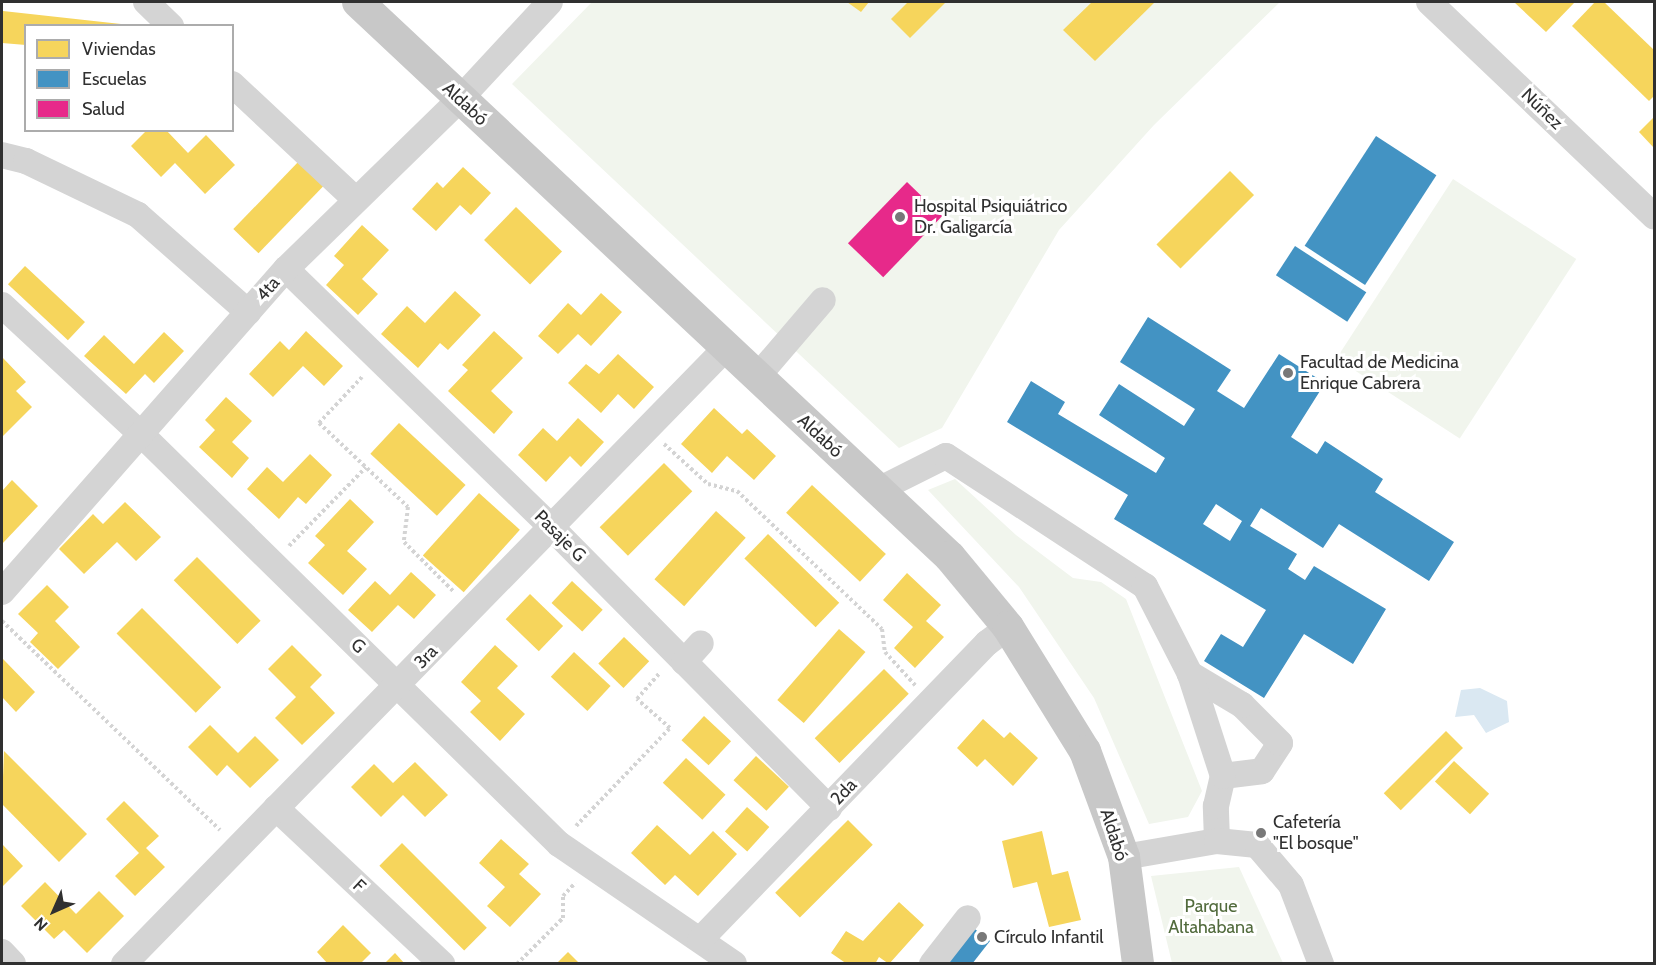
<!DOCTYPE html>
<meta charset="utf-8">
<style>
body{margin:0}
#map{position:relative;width:1656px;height:965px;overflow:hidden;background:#fff;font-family:Cabin,sans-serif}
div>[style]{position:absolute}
.green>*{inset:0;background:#f1f5ed;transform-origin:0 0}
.water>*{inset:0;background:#dae8f2}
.homes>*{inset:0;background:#f6d55c;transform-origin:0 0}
.schools>*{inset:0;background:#4393c3;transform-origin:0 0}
.health>*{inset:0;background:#e7298a;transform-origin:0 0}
.path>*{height:4px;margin-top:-2px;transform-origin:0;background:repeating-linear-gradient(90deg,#d4d4d4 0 3px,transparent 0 6px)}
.minor>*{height:26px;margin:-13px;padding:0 13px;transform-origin:13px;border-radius:13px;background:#d4d4d4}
.major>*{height:32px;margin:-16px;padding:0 16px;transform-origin:16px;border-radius:16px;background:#c8c8c8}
.dots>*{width:16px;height:16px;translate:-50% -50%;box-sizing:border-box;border:3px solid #fff;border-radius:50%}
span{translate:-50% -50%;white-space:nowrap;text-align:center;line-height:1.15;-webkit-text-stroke:6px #fff;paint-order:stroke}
.street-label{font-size:18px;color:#303030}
.poi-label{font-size:18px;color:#303030}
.left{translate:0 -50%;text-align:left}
.park-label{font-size:18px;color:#526b3d}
.frame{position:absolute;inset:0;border:3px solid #303030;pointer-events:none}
.legend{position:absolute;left:24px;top:24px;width:210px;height:108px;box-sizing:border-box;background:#fff;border:2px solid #acacac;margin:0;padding:8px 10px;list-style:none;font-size:18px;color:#303030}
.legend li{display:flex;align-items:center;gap:12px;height:30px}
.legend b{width:30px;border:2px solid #acacac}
.north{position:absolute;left:24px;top:881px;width:60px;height:60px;-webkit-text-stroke:4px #fff;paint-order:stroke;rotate:225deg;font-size:16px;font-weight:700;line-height:24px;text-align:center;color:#303030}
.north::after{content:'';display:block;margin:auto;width:21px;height:27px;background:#303030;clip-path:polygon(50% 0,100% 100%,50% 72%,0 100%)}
</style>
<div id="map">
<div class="green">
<div style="clip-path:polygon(592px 2px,1280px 2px,1154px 125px,1059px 230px,942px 428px,899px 448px,512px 84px)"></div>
<div style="left:1453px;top:179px;width:147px;height:214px;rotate:33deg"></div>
<div style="clip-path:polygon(955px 479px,1016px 535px,1073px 578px,1101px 582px,1126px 599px,1202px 791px,1188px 817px,1149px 824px,1094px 698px,1019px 587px,928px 490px)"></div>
<div style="clip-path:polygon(1239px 867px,1283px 963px,1172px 963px,1151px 876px)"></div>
</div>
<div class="water">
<div style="clip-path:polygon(1480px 688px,1507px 701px,1509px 722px,1486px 733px,1474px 715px,1455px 717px,1461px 690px)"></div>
</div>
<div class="homes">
<div style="clip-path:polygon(847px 2px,869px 2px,861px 12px)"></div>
<div style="clip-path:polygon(908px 2px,946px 2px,910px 38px,891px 19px)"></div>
<div style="clip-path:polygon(1092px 2px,1155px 2px,1095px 61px,1063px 30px)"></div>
<div style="clip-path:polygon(1514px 2px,1575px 2px,1546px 32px)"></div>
<div style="clip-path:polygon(1595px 2px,1604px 2px,1654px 50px,1654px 96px,1649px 101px,1572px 26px)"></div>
<div style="clip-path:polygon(3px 11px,121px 24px,121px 26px,26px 26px,26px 45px,2px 43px)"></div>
<div style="clip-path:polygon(1654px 117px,1654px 148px,1639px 132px)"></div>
<div style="clip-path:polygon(147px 130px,166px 130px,188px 153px,206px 135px,235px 165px,205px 194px,175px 163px,161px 177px,131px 146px)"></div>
<div style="left:300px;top:160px;width:35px;height:96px;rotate:44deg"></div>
<div style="clip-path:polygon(463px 167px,491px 193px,471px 215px,460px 205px,436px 231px,412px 209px,437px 182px,443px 188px)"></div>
<div style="left:1230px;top:171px;width:34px;height:104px;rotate:45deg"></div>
<div style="left:516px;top:207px;width:64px;height:46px;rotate:44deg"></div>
<div style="clip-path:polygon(362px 225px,389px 250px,362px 279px,378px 294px,358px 315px,326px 285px,344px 265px,334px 256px)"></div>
<div style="left:25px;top:266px;width:82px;height:25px;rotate:43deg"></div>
<div style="clip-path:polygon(455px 291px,481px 315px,448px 350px,440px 343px,418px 368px,381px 334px,407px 306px,425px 323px)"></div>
<div style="clip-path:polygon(601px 293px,622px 312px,591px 346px,578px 334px,558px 354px,538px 336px,568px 303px,581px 315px)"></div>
<div style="clip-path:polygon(306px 331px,343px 366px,324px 386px,303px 366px,273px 397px,249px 374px,280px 341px,289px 350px)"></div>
<div style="clip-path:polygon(494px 331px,523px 358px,491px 391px,513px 412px,494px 434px,448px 391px,468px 370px,462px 365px)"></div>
<div style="clip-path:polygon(164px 332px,184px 351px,154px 383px,145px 374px,126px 394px,84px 356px,104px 335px,134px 364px)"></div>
<div style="clip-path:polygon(618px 354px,654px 387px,634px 409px,618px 394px,601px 413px,568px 383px,586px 364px,599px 374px)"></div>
<div style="clip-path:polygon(2px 357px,26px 382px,16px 391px,32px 407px,2px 437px)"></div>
<div style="clip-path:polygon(226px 397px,252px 421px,232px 442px,249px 458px,232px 478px,199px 447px,215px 430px,205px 420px)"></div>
<div style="clip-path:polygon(714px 408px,742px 434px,747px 429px,776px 456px,754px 480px,727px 456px,712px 473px,681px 444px)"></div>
<div style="clip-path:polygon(578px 418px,604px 442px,581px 467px,570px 456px,546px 482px,518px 455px,543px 428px,557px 441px)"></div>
<div style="left:399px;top:423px;width:91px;height:42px;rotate:43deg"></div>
<div style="clip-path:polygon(310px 454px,332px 475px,306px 504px,298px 497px,279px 519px,247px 489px,267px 467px,283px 482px)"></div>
<div style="left:664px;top:463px;width:40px;height:91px;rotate:45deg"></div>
<div style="clip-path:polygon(12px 480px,38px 506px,2px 544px,2px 491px)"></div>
<div style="left:812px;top:485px;width:101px;height:38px;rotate:43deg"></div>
<div style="left:479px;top:493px;width:55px;height:84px;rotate:42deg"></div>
<div style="clip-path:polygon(350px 499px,374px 522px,347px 551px,367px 569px,343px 595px,308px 563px,325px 545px,315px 536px)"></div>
<div style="clip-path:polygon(125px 502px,161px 537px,136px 561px,117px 542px,84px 574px,59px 549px,93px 514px,103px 524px)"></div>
<div style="left:716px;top:511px;width:40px;height:92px;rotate:42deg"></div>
<div style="left:768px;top:534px;width:99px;height:34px;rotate:44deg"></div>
<div style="left:197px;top:557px;width:90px;height:33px;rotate:45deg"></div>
<div style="clip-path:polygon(411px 572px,436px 595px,414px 619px,398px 605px,372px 632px,348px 610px,375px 581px,390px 595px)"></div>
<div style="clip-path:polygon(907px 573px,941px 605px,926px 621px,944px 637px,915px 668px,894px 648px,913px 627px,883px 600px)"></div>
<div style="left:572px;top:581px;width:42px;height:30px;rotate:43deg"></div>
<div style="clip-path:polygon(47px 585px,69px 607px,55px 621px,80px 647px,58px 669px,30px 642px,38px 633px,18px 614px)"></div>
<div style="left:530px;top:594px;width:46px;height:35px;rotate:44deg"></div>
<div style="left:142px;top:608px;width:112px;height:36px;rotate:45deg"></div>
<div style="left:839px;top:629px;width:35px;height:94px;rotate:41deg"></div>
<div style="left:624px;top:637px;width:35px;height:37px;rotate:44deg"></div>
<div style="clip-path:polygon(292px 645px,322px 675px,310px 687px,335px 713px,302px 745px,275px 718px,296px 697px,268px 669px)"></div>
<div style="clip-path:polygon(495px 645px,518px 666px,497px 688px,525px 714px,500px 741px,470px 712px,481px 701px,461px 682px)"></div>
<div style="left:574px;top:652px;width:50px;height:34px;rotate:43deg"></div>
<div style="clip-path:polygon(3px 659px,35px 692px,16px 712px,2px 697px)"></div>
<div style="left:884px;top:669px;width:35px;height:98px;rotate:45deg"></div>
<div style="left:704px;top:716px;width:37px;height:33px;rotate:43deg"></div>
<div style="clip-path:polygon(983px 719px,1004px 738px,1010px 732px,1038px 758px,1013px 786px,985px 759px,977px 767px,957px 748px)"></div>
<div style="clip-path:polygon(210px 725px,238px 753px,255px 736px,279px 760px,250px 788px,227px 765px,217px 776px,188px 747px)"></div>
<div style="left:1446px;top:731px;width:24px;height:88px;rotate:45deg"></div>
<div style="clip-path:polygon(4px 751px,87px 834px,59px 862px,2px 804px)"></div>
<div style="left:756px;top:756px;width:45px;height:33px;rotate:43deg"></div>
<div style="left:686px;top:758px;width:54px;height:34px;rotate:43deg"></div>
<div style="left:1454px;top:761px;width:48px;height:28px;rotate:43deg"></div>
<div style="clip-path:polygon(415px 762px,448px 795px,425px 817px,403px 795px,381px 817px,351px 787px,374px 764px,393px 783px)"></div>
<div style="clip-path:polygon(124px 801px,159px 836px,146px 848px,165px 867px,135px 896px,115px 876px,139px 853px,106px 819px)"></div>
<div style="left:747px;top:807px;width:30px;height:33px;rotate:42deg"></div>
<div style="left:848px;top:820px;width:35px;height:103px;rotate:45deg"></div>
<div style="clip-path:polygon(657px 825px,690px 855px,713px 831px,737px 854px,698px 896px,675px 875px,665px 885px,631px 853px)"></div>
<div style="clip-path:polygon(1042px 831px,1052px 875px,1068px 871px,1081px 920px,1049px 927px,1037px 882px,1013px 888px,1002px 841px)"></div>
<div style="clip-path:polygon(501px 839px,529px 864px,519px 874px,541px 894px,510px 927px,487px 906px,505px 887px,479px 863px)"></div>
<div style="left:402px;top:843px;width:120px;height:32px;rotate:45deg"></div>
<div style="clip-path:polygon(2px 844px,23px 866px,2px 887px)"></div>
<div style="clip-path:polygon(45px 882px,76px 914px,99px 891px,124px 916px,87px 953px,64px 930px,54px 939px,21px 906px)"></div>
<div style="clip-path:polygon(899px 902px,924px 925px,889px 964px,879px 957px,875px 964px,847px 964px,831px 953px,846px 931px,863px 941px)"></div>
<div style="clip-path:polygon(343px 925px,371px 953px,360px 964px,328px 964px,317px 952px)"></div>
<div style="clip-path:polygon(568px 952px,580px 964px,556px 964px)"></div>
<div style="clip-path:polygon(395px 953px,405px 964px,384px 964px)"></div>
</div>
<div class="schools">
<div style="left:1376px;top:136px;width:72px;height:131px;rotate:33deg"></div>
<div style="left:1295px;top:246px;width:85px;height:35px;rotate:33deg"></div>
<div style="clip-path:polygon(evenodd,1148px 317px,1231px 370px,1217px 391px,1244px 408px,1279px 354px,1325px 383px,1291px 437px,1317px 454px,1325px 441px,1383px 479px,1375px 492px,1454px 542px,1429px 581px,1339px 524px,1323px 548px,1261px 508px,1250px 526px,1297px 554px,1288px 569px,1305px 580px,1314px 566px,1386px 609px,1353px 664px,1304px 634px,1264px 698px,1204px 661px,1221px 634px,1243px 647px,1266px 610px,1114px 519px,1128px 495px,1007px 422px,1031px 381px,1065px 402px,1058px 414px,1156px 473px,1165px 458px,1099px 415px,1119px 384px,1184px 426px,1195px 409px,1120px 362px,1148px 317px,1216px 504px,1242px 521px,1230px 541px,1203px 524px,1216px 504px)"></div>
<div style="clip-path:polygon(971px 926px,990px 941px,972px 964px,942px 964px)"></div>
</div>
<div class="health">
<div style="left:907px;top:182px;width:49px;height:85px;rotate:44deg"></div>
</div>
<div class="path">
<div style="left:362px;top:377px;width:63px;rotate:133.1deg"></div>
<div style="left:319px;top:423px;width:122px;rotate:43.3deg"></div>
<div style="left:408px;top:507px;width:35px;rotate:97deg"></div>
<div style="left:404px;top:542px;width:71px;rotate:45deg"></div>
<div style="left:664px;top:444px;width:59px;rotate:42.3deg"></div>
<div style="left:708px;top:484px;width:30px;rotate:14deg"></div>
<div style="left:737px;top:491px;width:200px;rotate:43.6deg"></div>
<div style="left:882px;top:629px;width:23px;rotate:83deg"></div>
<div style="left:885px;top:652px;width:45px;rotate:47.7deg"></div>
<div style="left:289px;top:546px;width:110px;rotate:-45.7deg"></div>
<div style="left:2px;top:621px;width:302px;rotate:43.8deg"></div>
<div style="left:576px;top:826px;width:136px;rotate:-46.2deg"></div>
<div style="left:670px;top:728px;width:44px;rotate:-138.7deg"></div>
<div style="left:637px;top:699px;width:35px;rotate:-49deg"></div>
<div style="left:517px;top:964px;width:65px;rotate:-45deg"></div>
<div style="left:563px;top:918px;width:22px;rotate:-90deg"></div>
<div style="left:563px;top:896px;width:18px;rotate:-47deg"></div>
</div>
<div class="minor">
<div style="left:146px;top:2px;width:35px;rotate:44deg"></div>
<div style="left:1429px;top:2px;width:311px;rotate:43.6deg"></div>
<div style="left:232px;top:84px;width:168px;rotate:43.1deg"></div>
<div style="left:2px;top:155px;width:25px;rotate:14deg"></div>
<div style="left:26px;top:161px;width:124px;rotate:25.7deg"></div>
<div style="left:138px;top:215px;width:147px;rotate:41.4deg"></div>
<div style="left:286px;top:269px;width:371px;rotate:44.2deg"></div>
<div style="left:552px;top:528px;width:394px;rotate:45.3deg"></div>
<div style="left:2px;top:305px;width:191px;rotate:42.9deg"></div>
<div style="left:142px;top:435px;width:584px;rotate:44.45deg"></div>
<div style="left:559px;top:844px;width:212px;rotate:34.4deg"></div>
<div style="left:757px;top:377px;width:101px;rotate:-49.4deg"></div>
<div style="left:878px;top:490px;width:76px;rotate:-26.6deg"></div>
<div style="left:946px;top:456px;width:238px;rotate:33.2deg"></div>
<div style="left:1145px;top:586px;width:99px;rotate:62.9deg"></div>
<div style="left:2px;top:592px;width:430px;rotate:-48.7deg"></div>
<div style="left:286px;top:269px;width:243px;rotate:-44.3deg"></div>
<div style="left:460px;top:99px;width:132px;rotate:-47.1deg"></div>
<div style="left:684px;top:662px;width:25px;rotate:-48deg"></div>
<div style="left:276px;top:808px;width:228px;rotate:43.2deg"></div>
<div style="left:1217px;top:841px;width:35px;rotate:-92deg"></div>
<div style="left:1216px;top:806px;width:31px;rotate:-77deg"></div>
<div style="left:1223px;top:776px;width:39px;rotate:-7deg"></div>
<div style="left:1262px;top:771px;width:33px;rotate:-57deg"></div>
<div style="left:1280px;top:743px;width:54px;rotate:-135deg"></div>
<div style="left:1242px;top:705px;width:61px;rotate:-149.2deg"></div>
<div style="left:1190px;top:674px;width:107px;rotate:72.1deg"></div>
<div style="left:1124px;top:857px;width:94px;rotate:-9.8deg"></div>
<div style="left:1217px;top:841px;width:40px;rotate:5.7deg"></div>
<div style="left:1257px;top:845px;width:52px;rotate:49.6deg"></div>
<div style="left:1291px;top:885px;width:85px;rotate:69.2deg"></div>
<div style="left:700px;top:940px;width:413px;rotate:-46deg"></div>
<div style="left:987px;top:643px;width:26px;rotate:-37deg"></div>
<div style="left:2px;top:952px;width:16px;rotate:47deg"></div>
<div style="left:124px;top:964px;width:861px;rotate:-45.66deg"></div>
<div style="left:932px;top:964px;width:58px;rotate:-52deg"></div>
</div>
<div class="major">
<div style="left:358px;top:2px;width:811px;rotate:43.15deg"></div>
<div style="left:950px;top:557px;width:91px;rotate:50.4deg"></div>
<div style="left:1008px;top:627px;width:146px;rotate:58.2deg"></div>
<div style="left:1085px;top:751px;width:113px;rotate:69.8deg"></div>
<div style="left:1124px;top:857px;width:108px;rotate:82.5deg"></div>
</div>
<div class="dots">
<div style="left:900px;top:217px;background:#787878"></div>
<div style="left:1288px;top:373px;background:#787878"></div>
<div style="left:1261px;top:833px;background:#787878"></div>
<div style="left:982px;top:937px;background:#787878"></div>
</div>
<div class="street-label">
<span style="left:465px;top:104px;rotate:43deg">Aldabó</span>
<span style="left:1542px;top:109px;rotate:44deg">Núñez</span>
<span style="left:268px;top:289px;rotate:-49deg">4ta</span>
<span style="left:820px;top:436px;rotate:43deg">Aldabó</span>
<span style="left:560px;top:536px;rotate:45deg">Pasaje G</span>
<span style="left:358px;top:646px;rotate:44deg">G</span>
<span style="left:426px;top:657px;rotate:-46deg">3ra</span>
<span style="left:844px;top:792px;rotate:-46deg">2da</span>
<span style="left:1114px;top:835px;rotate:72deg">Aldabó</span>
<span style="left:359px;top:886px;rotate:43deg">F</span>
</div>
<div class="poi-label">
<span class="left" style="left:914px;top:217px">Hospital Psiquiátrico<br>Dr. Galigarcía</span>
<span class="left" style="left:1300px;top:373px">Facultad de Medicina<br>Enrique Cabrera</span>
<span class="left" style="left:1273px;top:833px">Cafetería<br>"El bosque"</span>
<span class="left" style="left:994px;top:937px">Círculo Infantil</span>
</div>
<div class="park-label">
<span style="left:1211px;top:917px">Parque<br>Altahabana</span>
</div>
<div class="frame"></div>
<ul class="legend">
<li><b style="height:16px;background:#f6d55c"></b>Viviendas</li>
<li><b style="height:16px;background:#4393c3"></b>Escuelas</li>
<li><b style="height:16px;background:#e7298a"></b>Salud</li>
</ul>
<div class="north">N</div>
</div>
